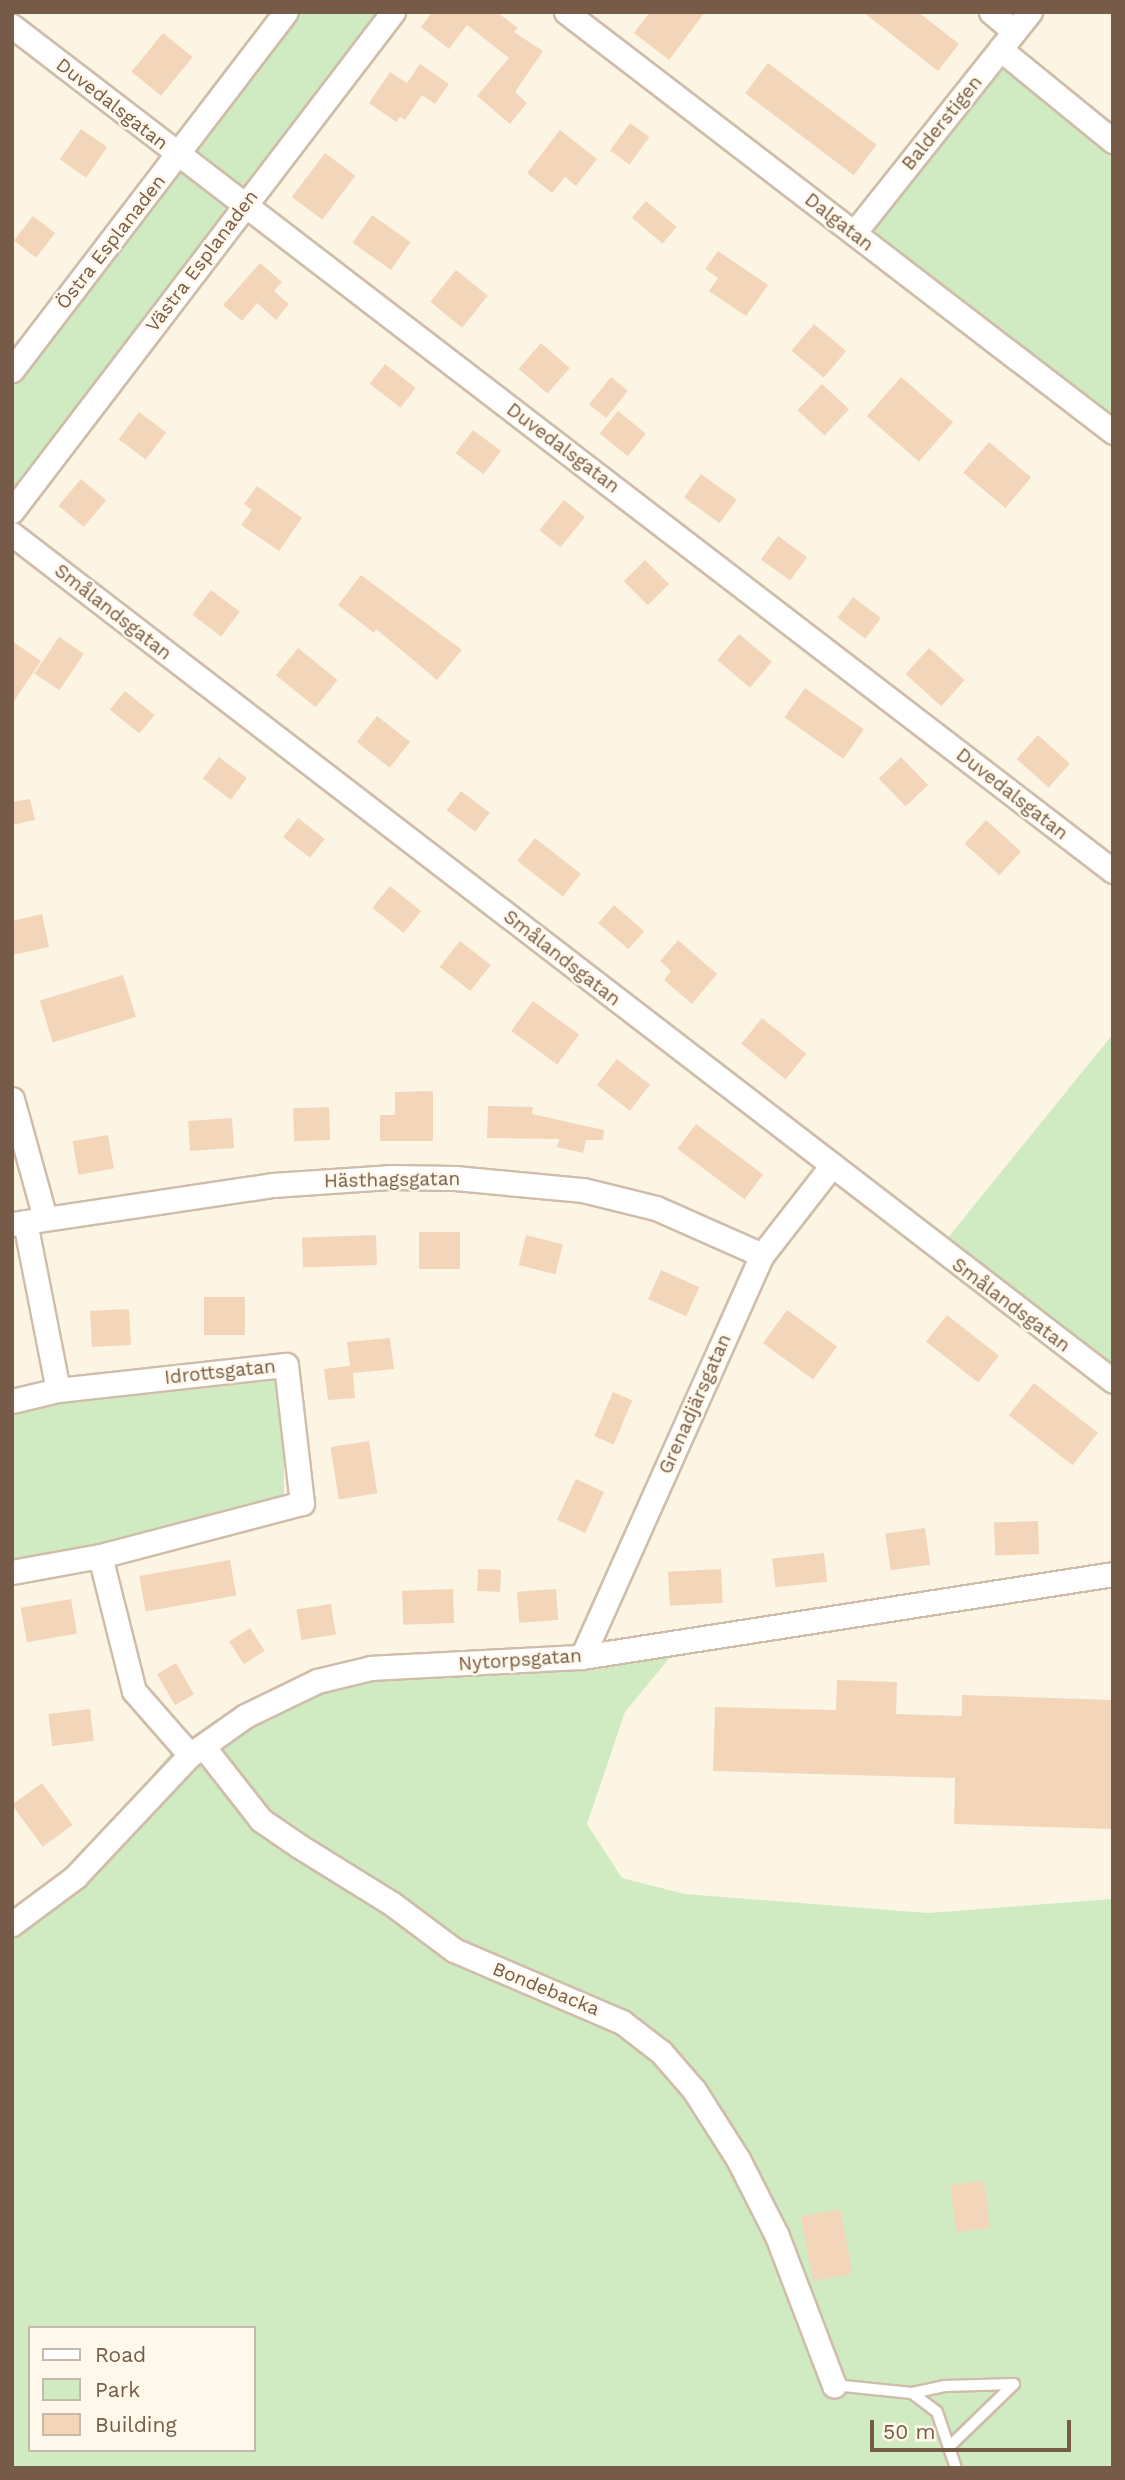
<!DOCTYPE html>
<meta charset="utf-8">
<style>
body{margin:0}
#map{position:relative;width:1125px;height:2480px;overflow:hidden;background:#fdf5e4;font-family:"Work Sans",sans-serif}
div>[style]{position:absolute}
.green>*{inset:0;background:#d0ebc2}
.building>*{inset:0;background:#f3d5ba;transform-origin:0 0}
.roads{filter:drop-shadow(2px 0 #cfbdaa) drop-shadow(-2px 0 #cfbdaa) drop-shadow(0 2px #cfbdaa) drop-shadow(0 -2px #cfbdaa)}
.service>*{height:10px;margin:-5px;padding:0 5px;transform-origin:5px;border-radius:5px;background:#fff}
.minor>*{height:23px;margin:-11.5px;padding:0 11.5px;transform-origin:11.5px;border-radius:11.5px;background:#fff}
span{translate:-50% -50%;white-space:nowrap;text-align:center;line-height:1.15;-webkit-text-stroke:5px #fff8eb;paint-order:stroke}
.street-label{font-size:19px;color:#765c48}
.frame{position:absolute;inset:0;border:14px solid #765c48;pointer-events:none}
.legend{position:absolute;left:28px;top:2326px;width:228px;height:126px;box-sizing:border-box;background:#fff8eb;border:2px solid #c8baaa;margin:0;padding:9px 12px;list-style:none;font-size:21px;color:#765c48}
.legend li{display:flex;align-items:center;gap:14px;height:35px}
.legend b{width:35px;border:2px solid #c8baaa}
.scale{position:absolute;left:870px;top:2420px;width:201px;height:32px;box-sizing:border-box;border:4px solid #765c48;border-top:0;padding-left:9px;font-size:21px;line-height:24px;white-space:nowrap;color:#765c48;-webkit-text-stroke:5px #fff8eb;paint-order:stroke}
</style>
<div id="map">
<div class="green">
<div style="clip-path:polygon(272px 12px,383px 12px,12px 500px,12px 359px)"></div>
<div style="clip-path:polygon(993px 42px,1113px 149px,1113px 442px,840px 230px)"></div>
<div style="clip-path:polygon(1113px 1034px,1113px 1376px,937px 1251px)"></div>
<div style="clip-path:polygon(284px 1365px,284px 1496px,12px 1569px,12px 1402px)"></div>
<div style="clip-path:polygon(evenodd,681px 1644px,625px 1712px,587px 1824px,622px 1878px,685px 1894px,928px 1913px,1113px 1899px,1113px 2468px,12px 2468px,12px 1909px,85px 1853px,176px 1747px,236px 1706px,326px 1670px,681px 1644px,30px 2328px,254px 2328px,254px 2450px,30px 2450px,30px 2328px)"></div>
</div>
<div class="building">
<div style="clip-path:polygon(432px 12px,497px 12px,518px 28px,514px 32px,543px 51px,515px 92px,527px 103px,510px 124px,477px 96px,509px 58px,467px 25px,449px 49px,421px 27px)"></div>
<div style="clip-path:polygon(650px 12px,705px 12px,669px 60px,634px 33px)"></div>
<div style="clip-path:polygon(863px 12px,918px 12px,959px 44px,938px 71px)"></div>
<div style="left:163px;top:33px;width:38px;height:50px;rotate:39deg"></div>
<div style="left:768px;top:63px;width:136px;height:38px;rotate:37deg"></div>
<div style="clip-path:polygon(420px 64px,449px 84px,435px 104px,422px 95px,405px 120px,400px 117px,396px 122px,369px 103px,390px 72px,407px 83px)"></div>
<div style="left:630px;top:123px;width:24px;height:34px;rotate:36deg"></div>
<div style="left:81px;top:129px;width:32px;height:37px;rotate:35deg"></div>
<div style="clip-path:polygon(560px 130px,597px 159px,576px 186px,565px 177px,552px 193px,527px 173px)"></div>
<div style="left:325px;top:153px;width:38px;height:55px;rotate:37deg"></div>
<div style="left:646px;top:201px;width:40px;height:22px;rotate:40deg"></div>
<div style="left:372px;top:215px;width:47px;height:34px;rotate:35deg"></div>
<div style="left:33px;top:216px;width:28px;height:31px;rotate:38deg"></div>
<div style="clip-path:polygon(718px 251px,768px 285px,746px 316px,709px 291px,718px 278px,705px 269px)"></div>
<div style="clip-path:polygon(260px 263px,282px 282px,274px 291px,289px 304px,276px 320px,257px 303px,242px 321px,223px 305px)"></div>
<div style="left:456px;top:270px;width:41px;height:41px;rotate:39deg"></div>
<div style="left:814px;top:324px;width:42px;height:35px;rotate:40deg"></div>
<div style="left:541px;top:343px;width:38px;height:34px;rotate:41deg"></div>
<div style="left:385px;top:364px;width:39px;height:25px;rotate:38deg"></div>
<div style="left:611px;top:377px;width:22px;height:35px;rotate:39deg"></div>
<div style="left:901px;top:377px;width:69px;height:52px;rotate:41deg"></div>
<div style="left:822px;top:384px;width:37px;height:36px;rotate:43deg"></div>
<div style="left:618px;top:411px;width:36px;height:29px;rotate:39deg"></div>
<div style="left:139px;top:412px;width:34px;height:34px;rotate:37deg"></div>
<div style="left:473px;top:430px;width:35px;height:29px;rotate:37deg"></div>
<div style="left:989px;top:442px;width:55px;height:40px;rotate:40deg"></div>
<div style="left:701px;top:474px;width:44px;height:29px;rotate:36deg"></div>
<div style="left:81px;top:479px;width:33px;height:35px;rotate:40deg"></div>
<div style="clip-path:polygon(257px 486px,302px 518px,279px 551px,241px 525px,252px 510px,244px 504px)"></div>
<div style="left:564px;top:500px;width:27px;height:39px;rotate:39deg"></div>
<div style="left:778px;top:536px;width:36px;height:29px;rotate:36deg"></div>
<div style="left:645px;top:560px;width:34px;height:30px;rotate:45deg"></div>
<div style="clip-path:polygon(361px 575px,462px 650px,437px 680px,376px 629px,374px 633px,338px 605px)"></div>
<div style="left:211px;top:590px;width:36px;height:31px;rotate:37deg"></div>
<div style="left:853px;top:597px;width:35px;height:26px;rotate:37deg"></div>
<div style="left:739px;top:634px;width:43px;height:34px;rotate:40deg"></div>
<div style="left:59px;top:637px;width:30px;height:44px;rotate:34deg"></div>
<div style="clip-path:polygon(12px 641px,41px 661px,12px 704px)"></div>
<div style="left:298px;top:648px;width:51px;height:35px;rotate:39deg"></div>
<div style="left:929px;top:648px;width:48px;height:35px;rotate:42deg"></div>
<div style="left:805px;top:688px;width:72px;height:36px;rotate:35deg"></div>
<div style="left:125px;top:691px;width:38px;height:24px;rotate:39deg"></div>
<div style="left:377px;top:716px;width:42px;height:33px;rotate:38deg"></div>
<div style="left:1038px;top:735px;width:43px;height:32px;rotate:42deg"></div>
<div style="left:219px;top:757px;width:35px;height:27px;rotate:37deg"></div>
<div style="left:901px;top:757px;width:39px;height:31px;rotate:46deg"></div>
<div style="left:461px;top:791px;width:36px;height:24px;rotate:37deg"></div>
<div style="clip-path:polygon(30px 799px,35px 820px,12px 825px,12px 802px)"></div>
<div style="left:298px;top:818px;width:34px;height:24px;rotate:38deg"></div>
<div style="left:986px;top:820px;width:47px;height:32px;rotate:42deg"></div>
<div style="left:535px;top:838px;width:58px;height:29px;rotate:38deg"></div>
<div style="left:390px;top:886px;width:40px;height:28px;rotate:39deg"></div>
<div style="left:614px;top:905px;width:40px;height:24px;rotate:41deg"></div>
<div style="clip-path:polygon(42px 914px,49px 947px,12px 955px,12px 921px)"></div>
<div style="clip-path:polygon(678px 940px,717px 974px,692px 1004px,664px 980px,671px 971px,660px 961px)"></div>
<div style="left:460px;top:941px;width:39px;height:33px;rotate:38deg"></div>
<div style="left:123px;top:975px;width:44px;height:87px;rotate:73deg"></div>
<div style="left:533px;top:1001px;width:57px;height:37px;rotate:36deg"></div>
<div style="left:762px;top:1018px;width:57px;height:33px;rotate:39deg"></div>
<div style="left:617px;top:1059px;width:42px;height:33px;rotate:38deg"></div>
<div style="clip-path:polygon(433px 1091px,433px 1141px,380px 1141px,380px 1115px,395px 1115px,395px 1092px)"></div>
<div style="clip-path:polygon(488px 1106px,533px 1107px,532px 1114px,604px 1130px,603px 1140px,586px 1140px,583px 1153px,557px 1147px,559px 1139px,487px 1138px)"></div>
<div style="left:329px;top:1107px;width:33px;height:36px;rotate:88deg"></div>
<div style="left:232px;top:1118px;width:30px;height:44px;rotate:86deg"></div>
<div style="left:696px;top:1124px;width:84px;height:31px;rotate:37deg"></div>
<div style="left:108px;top:1135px;width:34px;height:36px;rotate:80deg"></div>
<div style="left:460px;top:1232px;width:37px;height:41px;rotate:90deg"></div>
<div style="left:376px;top:1235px;width:30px;height:74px;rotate:88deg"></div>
<div style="left:526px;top:1235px;width:38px;height:31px;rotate:14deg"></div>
<div style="left:661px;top:1270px;width:42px;height:32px;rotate:24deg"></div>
<div style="left:245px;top:1297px;width:38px;height:41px;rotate:90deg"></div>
<div style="left:129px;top:1309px;width:36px;height:39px;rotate:87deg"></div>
<div style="left:787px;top:1310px;width:62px;height:41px;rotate:36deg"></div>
<div style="left:947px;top:1315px;width:66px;height:34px;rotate:38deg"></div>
<div style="clip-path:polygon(390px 1338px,394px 1369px,353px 1373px,355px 1398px,328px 1400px,324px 1369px,350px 1366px,347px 1342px)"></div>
<div style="left:1034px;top:1383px;width:81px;height:41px;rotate:38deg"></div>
<div style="left:613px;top:1392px;width:21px;height:48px;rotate:23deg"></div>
<div style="left:369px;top:1441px;width:53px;height:39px;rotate:81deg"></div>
<div style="left:576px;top:1479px;width:31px;height:45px;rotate:25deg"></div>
<div style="left:1038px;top:1521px;width:33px;height:44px;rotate:88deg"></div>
<div style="left:925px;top:1528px;width:37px;height:40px;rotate:82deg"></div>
<div style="left:824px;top:1553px;width:29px;height:52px;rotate:84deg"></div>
<div style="left:230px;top:1560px;width:36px;height:92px;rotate:80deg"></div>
<div style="left:478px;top:1569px;width:23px;height:22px;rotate:2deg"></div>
<div style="left:721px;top:1569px;width:34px;height:53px;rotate:87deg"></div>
<div style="left:453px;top:1589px;width:34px;height:51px;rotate:88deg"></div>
<div style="left:556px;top:1589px;width:31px;height:39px;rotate:86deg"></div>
<div style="left:71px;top:1599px;width:35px;height:51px;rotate:80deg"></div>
<div style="left:331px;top:1604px;width:31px;height:35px;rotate:81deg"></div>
<div style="left:250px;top:1628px;width:27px;height:25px;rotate:57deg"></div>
<div style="left:176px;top:1663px;width:36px;height:22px;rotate:60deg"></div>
<div style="clip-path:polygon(837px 1680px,897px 1682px,896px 1714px,962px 1716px,962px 1695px,1113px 1700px,1113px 1829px,954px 1824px,955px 1778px,713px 1771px,715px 1707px,836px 1710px)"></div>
<div style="left:90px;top:1709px;width:32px;height:42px;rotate:83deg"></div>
<div style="left:42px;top:1783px;width:52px;height:37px;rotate:54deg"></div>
<div style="left:984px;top:2181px;width:47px;height:34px;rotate:83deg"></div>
<div style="left:840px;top:2209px;width:66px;height:40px;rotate:79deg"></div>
</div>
<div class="roads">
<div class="service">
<div style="left:834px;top:2385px;width:78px;rotate:5.9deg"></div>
<div style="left:912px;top:2393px;width:33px;rotate:-12deg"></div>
<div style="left:944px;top:2386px;width:70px;rotate:-1.6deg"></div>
<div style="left:912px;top:2393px;width:31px;rotate:37deg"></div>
<div style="left:937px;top:2412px;width:59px;rotate:71.3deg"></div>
<div style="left:952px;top:2444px;width:86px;rotate:-44.1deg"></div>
</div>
<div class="minor">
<div style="left:566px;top:12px;width:690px;rotate:37.52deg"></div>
<div style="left:991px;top:12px;width:30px;rotate:40deg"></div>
<div style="left:12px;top:26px;width:1388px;rotate:37.51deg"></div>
<div style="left:1000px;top:49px;width:146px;rotate:39.2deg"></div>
<div style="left:854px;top:233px;width:283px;rotate:-51.5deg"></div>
<div style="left:12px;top:370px;width:451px;rotate:-52.6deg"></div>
<div style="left:12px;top:511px;width:628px;rotate:-52.64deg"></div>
<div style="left:12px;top:534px;width:1389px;rotate:37.57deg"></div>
<div style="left:12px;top:1099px;width:123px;rotate:74.5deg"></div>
<div style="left:25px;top:1222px;width:171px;rotate:78.9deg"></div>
<div style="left:12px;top:1224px;width:264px;rotate:-8.5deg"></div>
<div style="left:273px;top:1185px;width:116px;rotate:-3.9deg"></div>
<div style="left:389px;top:1177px;width:66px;rotate:0.9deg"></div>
<div style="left:455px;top:1178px;width:129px;rotate:5.4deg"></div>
<div style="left:583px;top:1190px;width:75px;rotate:13.9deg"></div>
<div style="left:656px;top:1208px;width:116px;rotate:23.9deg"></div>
<div style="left:12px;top:1401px;width:47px;rotate:-13.4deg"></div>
<div style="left:58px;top:1390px;width:229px;rotate:-6.3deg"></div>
<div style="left:286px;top:1365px;width:139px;rotate:83.4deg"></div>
<div style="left:302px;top:1503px;width:209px;rotate:165.3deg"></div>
<div style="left:100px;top:1556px;width:89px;rotate:169.7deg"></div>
<div style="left:100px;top:1556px;width:139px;rotate:75.9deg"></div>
<div style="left:134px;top:1691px;width:85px;rotate:48.8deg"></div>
<div style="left:582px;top:1657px;width:440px;rotate:-65.9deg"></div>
<div style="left:762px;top:1255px;width:114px;rotate:-52.1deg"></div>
<div style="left:203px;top:1746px;width:94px;rotate:51.9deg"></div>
<div style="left:261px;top:1820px;width:46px;rotate:34.4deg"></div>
<div style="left:299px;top:1846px;width:108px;rotate:31.8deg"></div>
<div style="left:391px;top:1903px;width:79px;rotate:36.7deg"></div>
<div style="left:454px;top:1950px;width:183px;rotate:23.2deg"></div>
<div style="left:622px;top:2022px;width:49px;rotate:37.6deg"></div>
<div style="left:661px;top:2052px;width:50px;rotate:49deg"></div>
<div style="left:694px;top:2090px;width:82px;rotate:57.5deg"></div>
<div style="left:738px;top:2159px;width:86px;rotate:63.1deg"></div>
<div style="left:777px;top:2236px;width:160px;rotate:69.1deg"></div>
<div style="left:12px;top:1924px;width:79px;rotate:-36.7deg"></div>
<div style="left:75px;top:1877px;width:168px;rotate:-46.7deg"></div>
<div style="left:190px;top:1755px;width:67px;rotate:-35.3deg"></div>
<div style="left:245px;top:1716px;width:80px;rotate:-25.9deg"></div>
<div style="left:317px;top:1681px;width:56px;rotate:-13.5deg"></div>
<div style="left:371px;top:1668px;width:211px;rotate:-3deg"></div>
<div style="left:582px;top:1657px;width:537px;rotate:-8.88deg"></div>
</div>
</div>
<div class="street-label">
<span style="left:112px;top:104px;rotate:38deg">Duvedalsgatan</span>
<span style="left:942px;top:123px;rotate:-51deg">Balderstigen</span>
<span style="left:839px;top:222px;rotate:38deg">Dalgatan</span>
<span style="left:111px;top:242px;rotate:-52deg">Östra Esplanaden</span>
<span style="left:202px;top:261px;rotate:-53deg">Västra Esplanaden</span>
<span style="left:563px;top:448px;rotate:37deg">Duvedalsgatan</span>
<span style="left:113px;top:612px;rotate:38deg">Smålandsgatan</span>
<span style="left:1012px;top:794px;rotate:38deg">Duvedalsgatan</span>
<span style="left:562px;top:958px;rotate:38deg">Smålandsgatan</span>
<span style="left:392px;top:1180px;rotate:-1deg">Hästhagsgatan</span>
<span style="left:1011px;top:1305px;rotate:37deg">Smålandsgatan</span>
<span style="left:220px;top:1372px;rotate:-6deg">Idrottsgatan</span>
<span style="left:695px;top:1404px;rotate:-66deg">Grenadjärsgatan</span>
<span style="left:520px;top:1660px;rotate:-4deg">Nytorpsgatan</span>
<span style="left:546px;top:1989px;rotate:22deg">Bondebacka</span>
</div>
<div class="frame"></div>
<ul class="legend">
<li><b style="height:9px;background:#fff"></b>Road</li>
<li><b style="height:19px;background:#d0ebc2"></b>Park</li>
<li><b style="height:19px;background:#f3d5ba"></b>Building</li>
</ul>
<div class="scale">50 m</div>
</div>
